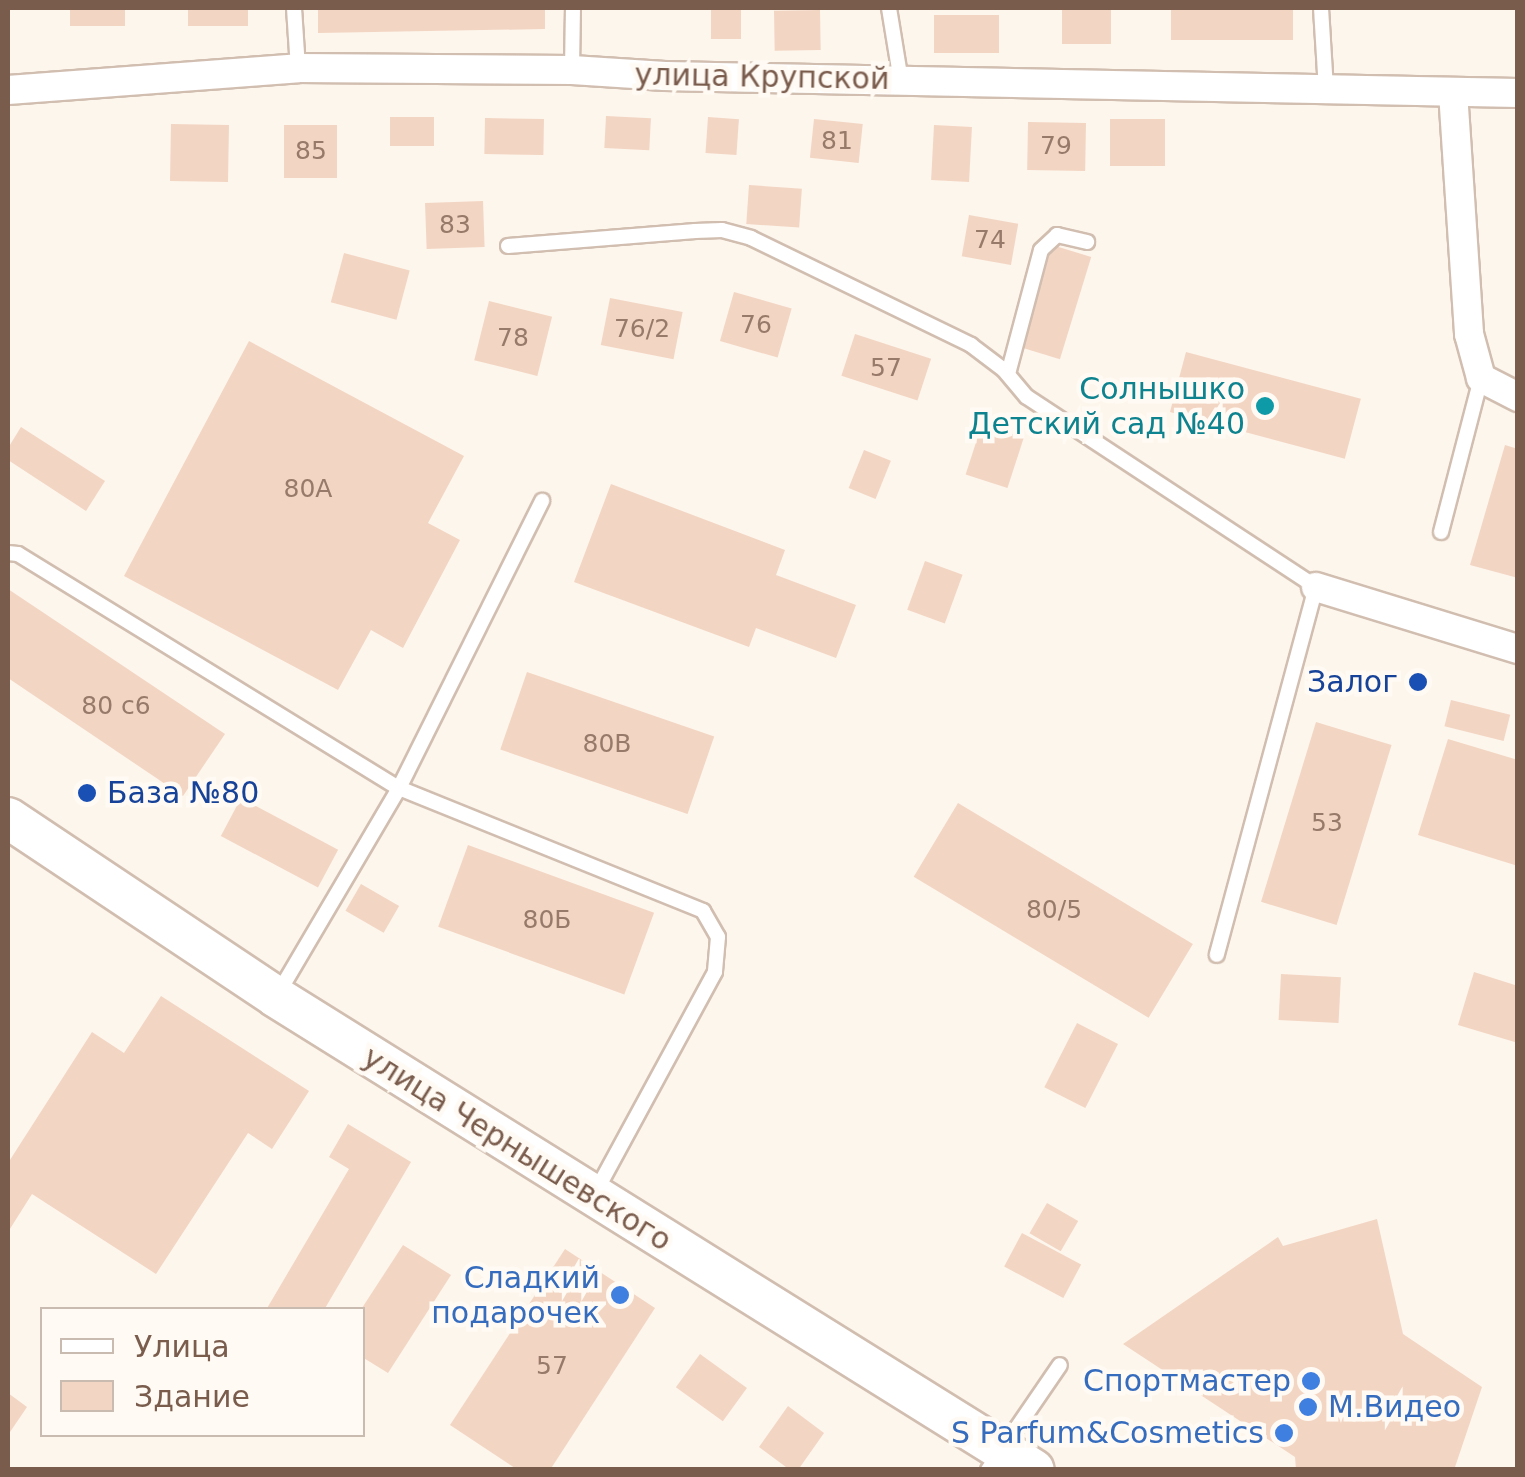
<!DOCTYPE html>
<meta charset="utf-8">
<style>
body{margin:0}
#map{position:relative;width:1525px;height:1477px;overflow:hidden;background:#fdf6ec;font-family:"DejaVu Sans",sans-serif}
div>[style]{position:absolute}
.building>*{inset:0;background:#f3d5c3;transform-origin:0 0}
.roads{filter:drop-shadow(2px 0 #d1beb0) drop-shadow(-2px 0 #d1beb0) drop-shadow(0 2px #d1beb0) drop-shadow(0 -2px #d1beb0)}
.lane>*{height:14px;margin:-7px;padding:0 7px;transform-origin:7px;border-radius:7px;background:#fff}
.street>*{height:28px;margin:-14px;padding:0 14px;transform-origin:14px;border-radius:14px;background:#fff}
.secondary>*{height:40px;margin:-20px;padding:0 20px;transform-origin:20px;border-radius:20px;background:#fff}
.dots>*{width:28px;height:28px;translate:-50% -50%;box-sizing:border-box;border:5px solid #fffaf3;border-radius:50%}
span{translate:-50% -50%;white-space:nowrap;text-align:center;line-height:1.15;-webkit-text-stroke:9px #fffaf3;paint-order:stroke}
.number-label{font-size:25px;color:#987a6a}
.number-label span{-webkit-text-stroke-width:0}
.street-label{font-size:30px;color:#7a5c4d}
.culture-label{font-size:30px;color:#0d838f}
.right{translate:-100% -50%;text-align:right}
.transit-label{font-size:30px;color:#164399}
.left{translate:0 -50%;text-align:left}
.shop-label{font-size:30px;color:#366cbe}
.frame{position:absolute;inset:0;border:10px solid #7a5c4d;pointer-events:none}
.legend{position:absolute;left:40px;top:1307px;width:325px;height:130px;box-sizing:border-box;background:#fffaf3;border:2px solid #cabbb1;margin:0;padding:12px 18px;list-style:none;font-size:30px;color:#7a5c4d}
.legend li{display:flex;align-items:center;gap:20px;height:50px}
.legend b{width:50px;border:2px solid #cabbb1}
</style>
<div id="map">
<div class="building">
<div style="left:70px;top:8px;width:55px;height:18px"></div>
<div style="left:188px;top:8px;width:60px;height:18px"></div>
<div style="clip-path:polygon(318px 8px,545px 8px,545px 29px,318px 33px)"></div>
<div style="left:711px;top:8px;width:30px;height:31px"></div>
<div style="left:1062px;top:8px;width:49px;height:36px"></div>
<div style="left:1171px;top:8px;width:122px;height:32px"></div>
<div style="left:820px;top:10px;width:40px;height:46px;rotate:89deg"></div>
<div style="left:934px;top:15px;width:65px;height:38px"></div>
<div style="left:606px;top:116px;width:45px;height:32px;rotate:3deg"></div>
<div style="left:434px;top:117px;width:29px;height:44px;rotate:90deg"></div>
<div style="left:708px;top:117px;width:31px;height:36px;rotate:4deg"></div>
<div style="left:485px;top:118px;width:59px;height:36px;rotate:1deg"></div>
<div style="left:814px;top:119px;width:49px;height:39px;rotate:6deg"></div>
<div style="left:1110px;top:119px;width:55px;height:47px"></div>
<div style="left:1028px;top:122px;width:58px;height:48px;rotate:1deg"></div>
<div style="left:171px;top:124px;width:58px;height:57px;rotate:1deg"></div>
<div style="left:284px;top:125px;width:53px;height:53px"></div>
<div style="left:934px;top:125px;width:38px;height:55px;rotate:3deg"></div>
<div style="left:749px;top:185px;width:53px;height:39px;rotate:4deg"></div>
<div style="left:483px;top:201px;width:46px;height:58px;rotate:88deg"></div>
<div style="left:969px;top:215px;width:50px;height:42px;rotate:10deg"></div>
<div style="left:1052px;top:245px;width:41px;height:107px;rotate:17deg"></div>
<div style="left:344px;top:253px;width:68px;height:51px;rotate:15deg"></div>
<div style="left:734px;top:292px;width:60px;height:51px;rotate:16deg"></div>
<div style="left:610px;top:298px;width:74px;height:48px;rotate:11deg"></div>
<div style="left:489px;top:301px;width:65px;height:61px;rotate:14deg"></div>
<div style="left:855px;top:334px;width:80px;height:44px;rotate:18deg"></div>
<div style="clip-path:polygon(249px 341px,464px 456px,428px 523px,460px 540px,403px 648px,371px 630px,338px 690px,124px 576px)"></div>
<div style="left:1186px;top:352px;width:181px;height:62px;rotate:15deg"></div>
<div style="left:982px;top:424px;width:44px;height:53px;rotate:18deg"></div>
<div style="clip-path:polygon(21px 427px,105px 481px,86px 511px,8px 460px,8px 448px)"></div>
<div style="clip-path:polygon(1505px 445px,1518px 449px,1518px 578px,1470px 565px)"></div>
<div style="left:864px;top:450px;width:29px;height:41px;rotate:22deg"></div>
<div style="clip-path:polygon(611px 484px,785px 550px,776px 575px,856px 605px,836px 658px,756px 628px,749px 647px,574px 582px)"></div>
<div style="left:925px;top:561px;width:40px;height:52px;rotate:20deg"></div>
<div style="clip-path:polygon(8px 589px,225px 734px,183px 796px,8px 678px)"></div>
<div style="left:527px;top:672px;width:198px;height:82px;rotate:19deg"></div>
<div style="left:1451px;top:700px;width:61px;height:27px;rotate:14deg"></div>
<div style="left:1316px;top:722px;width:79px;height:188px;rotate:17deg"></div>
<div style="clip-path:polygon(1448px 739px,1518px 760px,1518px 866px,1418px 835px)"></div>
<div style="left:241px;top:798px;width:110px;height:43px;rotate:28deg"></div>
<div style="left:958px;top:803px;width:274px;height:86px;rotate:31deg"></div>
<div style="left:468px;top:845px;width:198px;height:87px;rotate:20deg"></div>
<div style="left:361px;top:884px;width:44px;height:31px;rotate:30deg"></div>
<div style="clip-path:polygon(1474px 972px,1518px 986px,1518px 1043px,1458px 1025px)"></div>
<div style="left:1281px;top:974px;width:60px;height:46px;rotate:3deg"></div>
<div style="clip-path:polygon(161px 996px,309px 1091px,272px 1149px,248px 1133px,156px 1274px,32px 1194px,8px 1232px,8px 1163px,92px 1032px,124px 1053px)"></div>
<div style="left:1077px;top:1023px;width:46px;height:72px;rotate:27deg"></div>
<div style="clip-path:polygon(348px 1124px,411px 1162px,324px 1310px,266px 1310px,349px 1169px,329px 1157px)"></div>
<div style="left:1047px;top:1203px;width:36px;height:35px;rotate:30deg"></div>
<div style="clip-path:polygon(1377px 1219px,1403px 1334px,1482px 1387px,1454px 1470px,1296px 1470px,1295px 1457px,1123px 1344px,1278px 1237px,1283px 1246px)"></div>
<div style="left:1022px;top:1233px;width:67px;height:38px;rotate:28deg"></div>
<div style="clip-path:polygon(403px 1245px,451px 1275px,388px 1373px,362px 1357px,362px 1308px)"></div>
<div style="clip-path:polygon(565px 1249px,655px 1308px,550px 1470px,518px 1470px,450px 1425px)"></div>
<div style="left:700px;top:1354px;width:58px;height:41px;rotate:36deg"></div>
<div style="clip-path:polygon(8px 1393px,27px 1407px,8px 1435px)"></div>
<div style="clip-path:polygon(788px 1406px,824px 1433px,798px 1470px,790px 1470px,759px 1447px)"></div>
</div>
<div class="roads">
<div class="lane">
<div style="left:294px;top:8px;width:60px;rotate:86.2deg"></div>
<div style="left:889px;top:8px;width:74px;rotate:80.7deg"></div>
<div style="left:1321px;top:8px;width:81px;rotate:86.5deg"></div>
<div style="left:572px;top:70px;width:62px;rotate:-89.1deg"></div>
<div style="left:508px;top:246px;width:188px;rotate:-4.6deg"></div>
<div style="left:695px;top:231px;width:27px;rotate:-2deg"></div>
<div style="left:722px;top:230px;width:30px;rotate:15deg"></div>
<div style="left:751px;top:238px;width:245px;rotate:25.9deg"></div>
<div style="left:971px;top:345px;width:41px;rotate:37.1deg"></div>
<div style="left:1004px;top:370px;width:35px;rotate:50deg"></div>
<div style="left:1027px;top:397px;width:346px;rotate:33.3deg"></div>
<div style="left:1316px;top:587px;width:381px;rotate:105.1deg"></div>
<div style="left:1008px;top:374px;width:128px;rotate:-75.1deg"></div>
<div style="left:1041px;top:250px;width:22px;rotate:-43deg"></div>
<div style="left:1057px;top:235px;width:31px;rotate:13deg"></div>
<div style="left:1441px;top:532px;width:159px;rotate:-75.4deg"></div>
<div style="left:8px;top:553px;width:10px;rotate:6deg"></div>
<div style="left:18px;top:554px;width:447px;rotate:31.6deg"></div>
<div style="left:399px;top:788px;width:328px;rotate:22deg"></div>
<div style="left:703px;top:911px;width:30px;rotate:60deg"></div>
<div style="left:718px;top:937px;width:35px;rotate:95deg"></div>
<div style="left:715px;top:972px;width:249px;rotate:118.5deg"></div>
<div style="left:279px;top:992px;width:237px;rotate:-59.5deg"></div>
<div style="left:399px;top:788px;width:321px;rotate:-63.5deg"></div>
<div style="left:988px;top:1470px;width:127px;rotate:-55.6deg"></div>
</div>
<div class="street">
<div style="left:8px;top:90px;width:291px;rotate:-4.3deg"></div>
<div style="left:298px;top:68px;width:274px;rotate:0.4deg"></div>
<div style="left:572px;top:70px;width:93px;rotate:3.7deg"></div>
<div style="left:665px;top:76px;width:853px;rotate:1.14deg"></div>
<div style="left:1453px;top:92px;width:243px;rotate:86.2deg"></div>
<div style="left:1469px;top:334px;width:46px;rotate:74.7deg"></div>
<div style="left:1481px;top:378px;width:42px;rotate:27.2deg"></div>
<div style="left:1316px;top:587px;width:211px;rotate:17.1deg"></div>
</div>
<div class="secondary">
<div style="left:8px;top:818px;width:322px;rotate:33.7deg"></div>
<div style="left:276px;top:997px;width:893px;rotate:31.96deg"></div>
</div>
</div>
<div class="dots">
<div style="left:1265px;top:406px;background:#0f9aa8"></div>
<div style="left:1418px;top:682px;background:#1a4fb4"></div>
<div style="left:87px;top:793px;background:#1a4fb4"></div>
<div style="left:620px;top:1295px;background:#3f7fe0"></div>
<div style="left:1311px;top:1381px;background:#3f7fe0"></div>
<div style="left:1308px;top:1407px;background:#3f7fe0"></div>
<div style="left:1284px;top:1433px;background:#3f7fe0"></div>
</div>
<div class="number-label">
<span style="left:837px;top:141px">81</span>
<span style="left:1056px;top:146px">79</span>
<span style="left:311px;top:151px">85</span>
<span style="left:455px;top:225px">83</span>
<span style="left:990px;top:240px">74</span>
<span style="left:756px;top:325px">76</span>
<span style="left:642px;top:329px">76/2</span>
<span style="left:513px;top:338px">78</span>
<span style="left:886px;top:368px">57</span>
<span style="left:308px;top:489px">80А</span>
<span style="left:116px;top:706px">80 с6</span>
<span style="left:607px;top:744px">80В</span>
<span style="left:1327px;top:823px">53</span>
<span style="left:1054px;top:910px">80/5</span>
<span style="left:547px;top:920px">80Б</span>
<span style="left:552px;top:1366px">57</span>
</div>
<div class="street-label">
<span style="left:762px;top:77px;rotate:1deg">улица Крупской</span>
<span style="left:517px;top:1149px;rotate:32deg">улица Чернышевского</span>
</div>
<div class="culture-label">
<span class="right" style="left:1245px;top:406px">Солнышко<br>Детский сад №40</span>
</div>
<div class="transit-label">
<span class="right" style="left:1398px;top:682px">Залог</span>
<span class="left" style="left:107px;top:793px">База №80</span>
</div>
<div class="shop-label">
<span class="right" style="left:600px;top:1295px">Сладкий<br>подарочек</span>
<span class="right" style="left:1291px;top:1381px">Спортмастер</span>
<span class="left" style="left:1328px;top:1407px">М.Видео</span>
<span class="right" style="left:1264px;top:1433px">S Parfum&amp;Cosmetics</span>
</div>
<div class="frame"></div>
<ul class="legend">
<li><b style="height:12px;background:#fff"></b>Улица</li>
<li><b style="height:28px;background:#f3d5c3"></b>Здание</li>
</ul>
</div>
